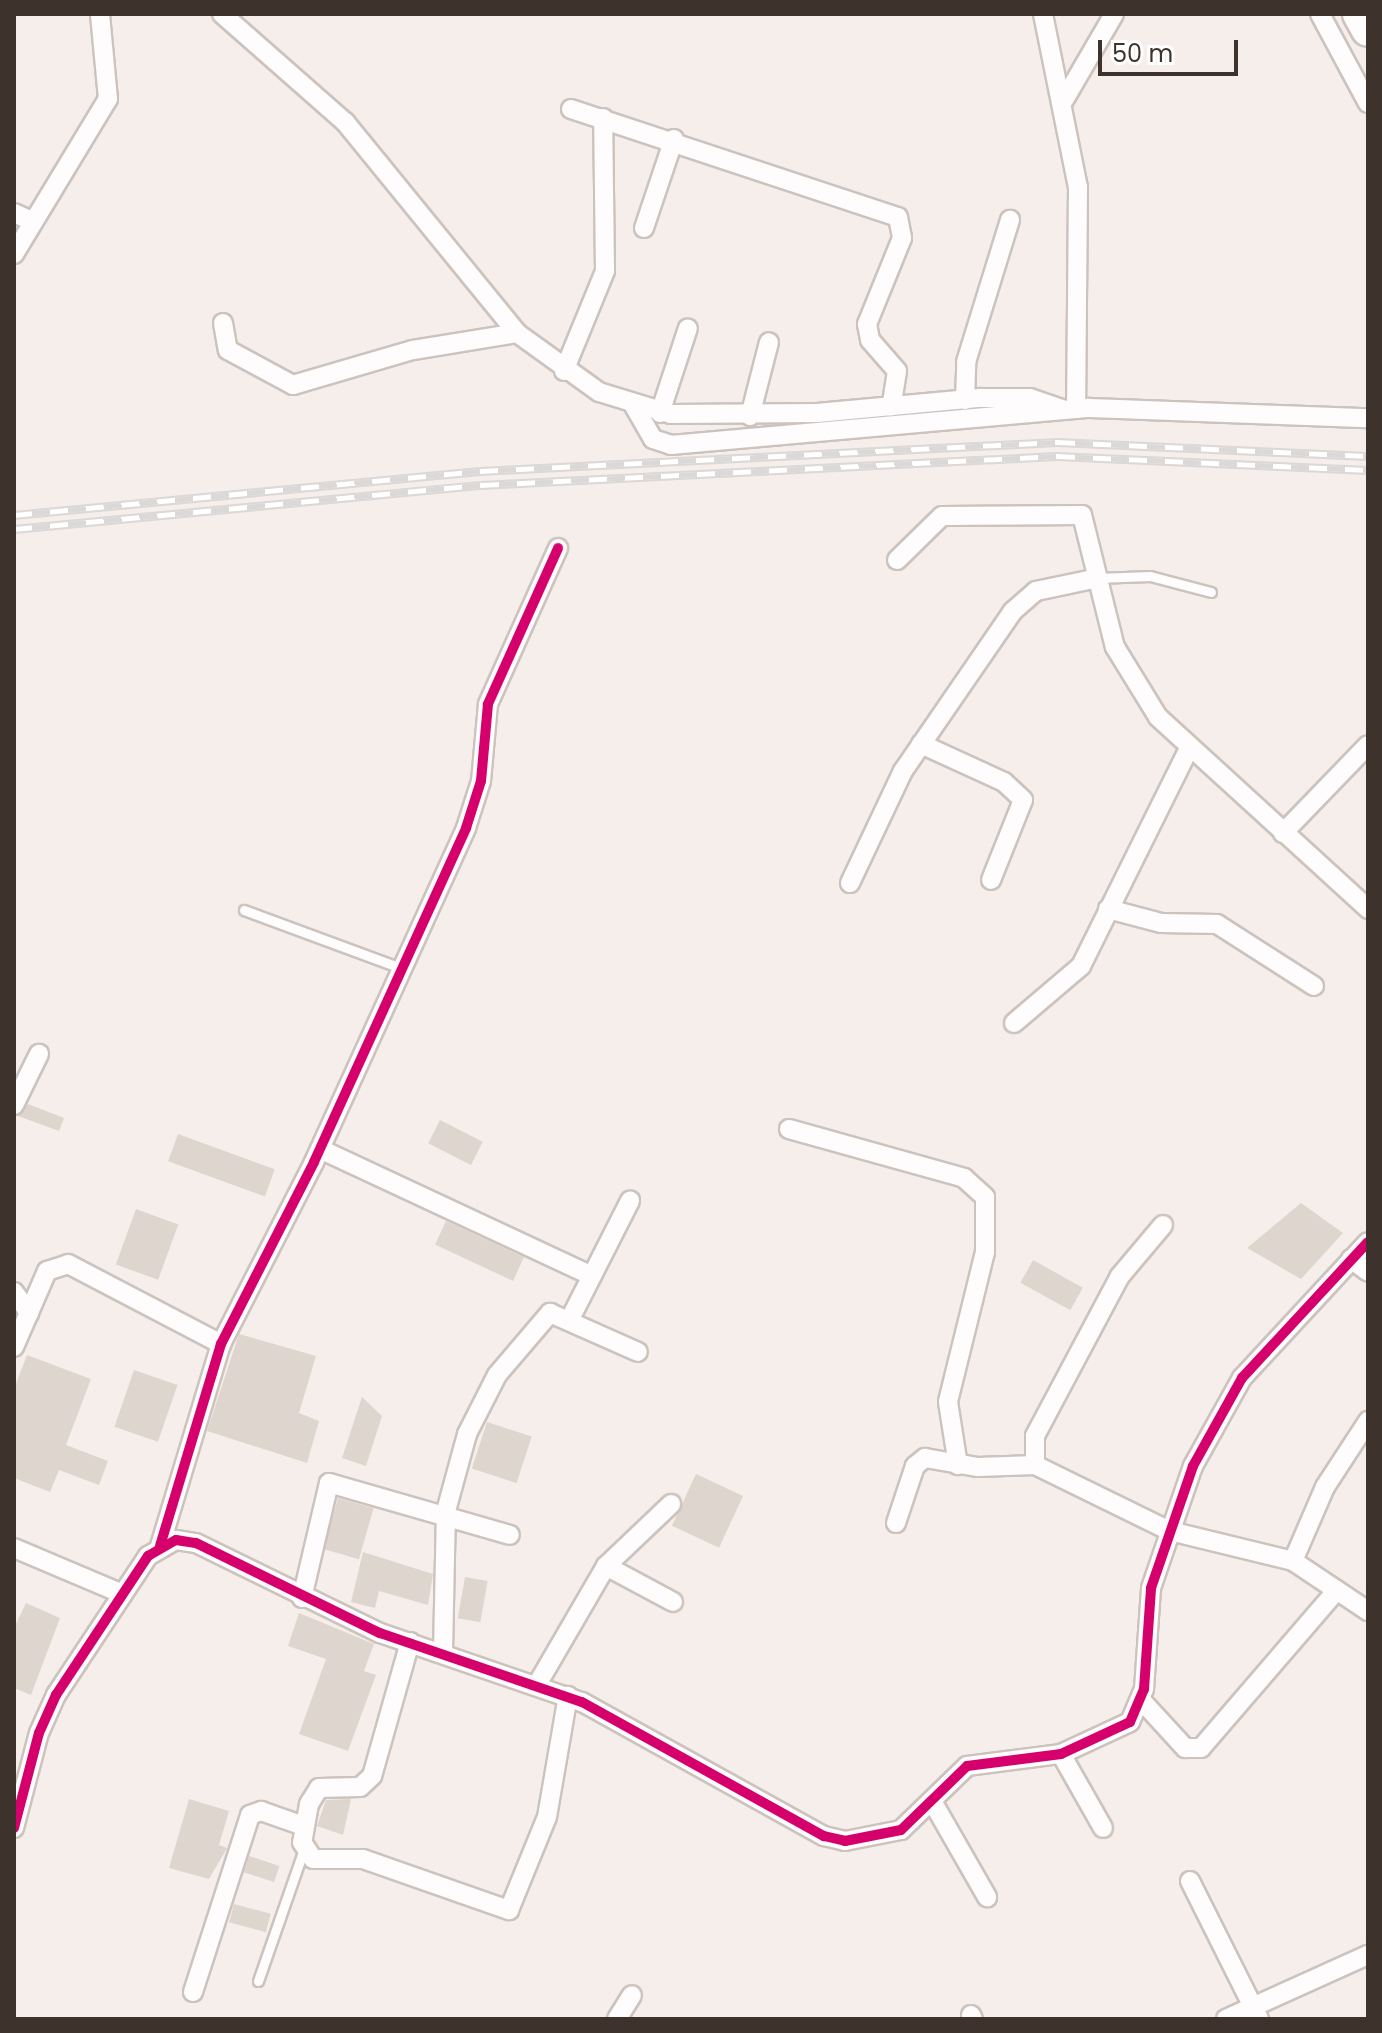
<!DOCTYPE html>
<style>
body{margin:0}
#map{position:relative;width:1382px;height:2033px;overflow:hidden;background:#f6eeeb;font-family:Poppins,sans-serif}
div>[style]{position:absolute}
.building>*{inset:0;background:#ded5ce;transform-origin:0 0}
.roads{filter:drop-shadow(2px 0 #ccc3be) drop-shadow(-2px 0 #ccc3be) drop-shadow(0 2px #ccc3be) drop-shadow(0 -2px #ccc3be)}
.service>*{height:9px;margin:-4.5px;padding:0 4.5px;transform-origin:4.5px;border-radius:4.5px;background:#fefcfc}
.minor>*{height:18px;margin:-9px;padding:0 9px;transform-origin:9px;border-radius:9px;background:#fefcfc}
.trunk>*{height:32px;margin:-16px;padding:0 16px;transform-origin:16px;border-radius:16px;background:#fefcfc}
.rail>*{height:9px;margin-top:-4.5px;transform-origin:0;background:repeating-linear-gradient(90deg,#fff 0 18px,#dbd8d7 0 36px);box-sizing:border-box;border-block:2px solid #dbd8d7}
.cycleway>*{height:10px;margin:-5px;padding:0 5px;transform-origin:5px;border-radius:5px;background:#d6006c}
span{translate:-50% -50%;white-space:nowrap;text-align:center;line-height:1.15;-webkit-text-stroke:8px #fff;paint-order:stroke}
.frame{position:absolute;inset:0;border:16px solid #3e322c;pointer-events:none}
.scale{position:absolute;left:1098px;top:40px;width:140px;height:36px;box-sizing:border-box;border:4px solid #3e322c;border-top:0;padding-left:10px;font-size:24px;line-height:28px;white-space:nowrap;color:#3e322c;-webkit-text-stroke:6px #fff;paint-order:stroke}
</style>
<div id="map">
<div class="building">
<div style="clip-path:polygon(28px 1104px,64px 1118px,59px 1131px,18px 1116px)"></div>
<div style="left:440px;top:1120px;width:48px;height:26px;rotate:27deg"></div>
<div style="left:178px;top:1134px;width:103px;height:29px;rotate:20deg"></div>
<div style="clip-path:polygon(1301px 1203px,1343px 1233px,1301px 1279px,1247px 1248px)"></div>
<div style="left:136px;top:1209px;width:45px;height:59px;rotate:20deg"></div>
<div style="left:446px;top:1221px;width:86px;height:26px;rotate:25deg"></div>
<div style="left:1033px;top:1260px;width:57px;height:26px;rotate:29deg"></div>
<div style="clip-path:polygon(239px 1334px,316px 1356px,299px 1413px,319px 1421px,307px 1463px,207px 1431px)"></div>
<div style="clip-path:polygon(27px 1355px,91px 1379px,66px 1445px,108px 1461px,99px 1485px,59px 1470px,50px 1492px,14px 1478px,14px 1389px)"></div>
<div style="left:134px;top:1370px;width:46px;height:60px;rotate:19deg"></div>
<div style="clip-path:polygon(362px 1397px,382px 1416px,366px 1466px,342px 1458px)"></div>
<div style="left:487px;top:1422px;width:47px;height:49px;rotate:18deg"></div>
<div style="left:696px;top:1474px;width:52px;height:57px;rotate:25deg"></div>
<div style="left:338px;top:1498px;width:37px;height:53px;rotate:16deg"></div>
<div style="clip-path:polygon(363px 1552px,433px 1574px,428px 1605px,379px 1591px,375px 1608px,351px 1602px)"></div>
<div style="left:465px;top:1577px;width:23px;height:42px;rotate:10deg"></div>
<div style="clip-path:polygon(26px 1603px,60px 1618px,31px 1695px,14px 1688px,14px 1628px)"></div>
<div style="clip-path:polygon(299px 1613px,374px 1644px,364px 1671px,376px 1675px,348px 1751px,299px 1734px,326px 1659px,288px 1646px)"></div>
<div style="clip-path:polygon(189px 1799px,229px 1811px,219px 1845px,227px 1848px,209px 1879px,169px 1868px)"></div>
<div style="clip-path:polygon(351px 1799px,343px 1835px,317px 1826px,326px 1800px)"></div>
<div style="left:249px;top:1856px;width:32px;height:17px;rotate:18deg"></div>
<div style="left:234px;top:1904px;width:38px;height:19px;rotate:15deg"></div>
</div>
<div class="roads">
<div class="service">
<div style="left:1097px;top:578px;width:53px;rotate:-2.2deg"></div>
<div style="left:1150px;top:576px;width:63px;rotate:14.7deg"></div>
<div style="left:244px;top:910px;width:167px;rotate:20.3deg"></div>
<div style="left:258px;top:1981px;width:140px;rotate:-70.8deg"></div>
</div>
<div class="minor">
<div style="left:222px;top:14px;width:164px;rotate:41.3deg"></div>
<div style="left:345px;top:122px;width:272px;rotate:50.8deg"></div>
<div style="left:517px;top:333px;width:101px;rotate:35.7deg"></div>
<div style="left:599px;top:392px;width:75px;rotate:17deg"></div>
<div style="left:671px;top:414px;width:146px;rotate:-0.4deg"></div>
<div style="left:817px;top:413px;width:164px;rotate:-5.3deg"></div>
<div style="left:980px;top:398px;width:50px"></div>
<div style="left:1030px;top:398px;width:36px;rotate:19deg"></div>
<div style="left:1043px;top:14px;width:177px;rotate:78.6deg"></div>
<div style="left:1078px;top:187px;width:222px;rotate:90.5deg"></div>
<div style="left:1320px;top:14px;width:101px;rotate:61.7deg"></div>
<div style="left:1064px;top:100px;width:99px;rotate:-59.8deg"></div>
<div style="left:571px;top:109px;width:344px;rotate:18.3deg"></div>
<div style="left:898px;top:217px;width:21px;rotate:79deg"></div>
<div style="left:902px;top:238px;width:93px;rotate:112.1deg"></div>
<div style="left:867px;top:324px;width:16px;rotate:79deg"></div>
<div style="left:870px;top:340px;width:41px;rotate:48.9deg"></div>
<div style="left:897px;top:371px;width:36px;rotate:99deg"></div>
<div style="left:14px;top:213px;width:20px;rotate:24deg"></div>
<div style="left:644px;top:228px;width:94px;rotate:-71.4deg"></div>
<div style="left:14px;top:254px;width:181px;rotate:-58.8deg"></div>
<div style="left:108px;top:99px;width:85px;rotate:-95.4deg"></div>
<div style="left:223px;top:323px;width:27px;rotate:80deg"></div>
<div style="left:228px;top:350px;width:74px;rotate:28.3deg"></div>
<div style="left:293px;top:385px;width:125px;rotate:-16.3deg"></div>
<div style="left:413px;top:350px;width:105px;rotate:-9.3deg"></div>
<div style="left:564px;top:371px;width:108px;rotate:-67.7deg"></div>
<div style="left:605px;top:271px;width:153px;rotate:-90.7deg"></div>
<div style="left:965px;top:400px;width:38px;rotate:-88deg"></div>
<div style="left:966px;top:362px;width:149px;rotate:-72.8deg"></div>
<div style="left:634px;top:406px;width:38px;rotate:60deg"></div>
<div style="left:653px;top:439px;width:19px;rotate:18deg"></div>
<div style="left:671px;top:445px;width:420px;rotate:-5.1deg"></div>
<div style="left:1089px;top:408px;width:279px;rotate:2.1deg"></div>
<div style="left:660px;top:413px;width:89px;rotate:-71.8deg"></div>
<div style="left:750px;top:416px;width:76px;rotate:-75.6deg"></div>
<div style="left:897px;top:560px;width:63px;rotate:-44.4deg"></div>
<div style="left:942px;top:516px;width:140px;rotate:-0.4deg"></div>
<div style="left:1082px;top:515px;width:136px;rotate:76deg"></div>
<div style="left:1115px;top:647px;width:82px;rotate:58.4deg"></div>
<div style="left:1158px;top:717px;width:285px;rotate:42.4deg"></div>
<div style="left:921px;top:744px;width:91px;rotate:24.6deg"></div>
<div style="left:1004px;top:782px;width:26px;rotate:43deg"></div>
<div style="left:1023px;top:800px;width:86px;rotate:111.8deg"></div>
<div style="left:1283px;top:833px;width:122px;rotate:-46deg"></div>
<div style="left:850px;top:883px;width:124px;rotate:-64.7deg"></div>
<div style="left:903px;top:771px;width:194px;rotate:-55.5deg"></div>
<div style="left:1013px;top:611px;width:30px;rotate:-41deg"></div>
<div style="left:1036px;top:591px;width:58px;rotate:-11.9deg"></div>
<div style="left:1108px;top:909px;width:55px;rotate:14.8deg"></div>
<div style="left:1161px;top:923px;width:56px;rotate:1deg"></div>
<div style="left:1217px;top:924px;width:115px;rotate:32.6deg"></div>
<div style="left:1014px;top:1023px;width:88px;rotate:-40.4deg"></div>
<div style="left:1081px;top:966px;width:243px;rotate:-63.6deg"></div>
<div style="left:14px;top:1105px;width:57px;rotate:-63.9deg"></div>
<div style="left:789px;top:1129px;width:182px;rotate:15.6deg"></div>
<div style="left:964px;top:1178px;width:28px;rotate:42deg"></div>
<div style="left:985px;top:1197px;width:55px;rotate:90deg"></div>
<div style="left:985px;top:1252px;width:154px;rotate:103.9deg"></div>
<div style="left:948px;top:1402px;width:64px;rotate:81deg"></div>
<div style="left:320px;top:1149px;width:300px;rotate:25deg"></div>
<div style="left:1163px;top:1225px;width:67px;rotate:130.1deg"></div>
<div style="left:1120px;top:1276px;width:181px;rotate:118deg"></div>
<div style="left:1035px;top:1436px;width:29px;rotate:90deg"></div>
<div style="left:1035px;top:1465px;width:150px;rotate:26.1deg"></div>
<div style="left:1170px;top:1531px;width:127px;rotate:13.7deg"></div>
<div style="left:1293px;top:1561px;width:90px;rotate:33.7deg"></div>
<div style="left:1351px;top:1259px;width:21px;rotate:37deg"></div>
<div style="left:14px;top:1292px;width:26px;rotate:54deg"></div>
<div style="left:569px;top:1321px;width:135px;rotate:-63.1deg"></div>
<div style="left:14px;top:1347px;width:83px;rotate:-66.5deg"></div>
<div style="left:47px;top:1271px;width:22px;rotate:-18deg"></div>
<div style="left:68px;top:1264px;width:173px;rotate:27.6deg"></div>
<div style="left:896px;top:1523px;width:60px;rotate:-71.6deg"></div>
<div style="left:915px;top:1466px;width:13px;rotate:-39deg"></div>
<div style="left:925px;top:1458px;width:54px;rotate:9.6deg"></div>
<div style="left:978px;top:1467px;width:57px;rotate:-2deg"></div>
<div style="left:160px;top:1546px;width:211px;rotate:-73.2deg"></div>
<div style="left:221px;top:1344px;width:204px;rotate:-62.9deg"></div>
<div style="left:314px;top:1162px;width:367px;rotate:-65.5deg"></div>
<div style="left:466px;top:828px;width:49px;rotate:-72.3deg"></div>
<div style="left:481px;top:781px;width:77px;rotate:-84.8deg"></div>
<div style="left:488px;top:704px;width:171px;rotate:-65.8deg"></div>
<div style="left:14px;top:1548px;width:118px;rotate:22.9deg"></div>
<div style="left:1293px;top:1561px;width:81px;rotate:-66.6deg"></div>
<div style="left:1325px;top:1487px;width:79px;rotate:-56.9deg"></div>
<div style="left:606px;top:1566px;width:76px;rotate:28.2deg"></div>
<div style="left:302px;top:1598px;width:118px;rotate:-76.8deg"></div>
<div style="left:329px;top:1483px;width:188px;rotate:16deg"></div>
<div style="left:410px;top:1642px;width:139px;rotate:105.8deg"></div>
<div style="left:372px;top:1776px;width:16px;rotate:137deg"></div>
<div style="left:360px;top:1787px;width:41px;rotate:178.6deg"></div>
<div style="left:319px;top:1788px;width:19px;rotate:122deg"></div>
<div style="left:309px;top:1804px;width:39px;rotate:100deg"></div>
<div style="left:302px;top:1842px;width:20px;rotate:57deg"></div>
<div style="left:313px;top:1859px;width:50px"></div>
<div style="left:363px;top:1859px;width:155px;rotate:19.3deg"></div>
<div style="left:509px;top:1910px;width:100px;rotate:-67.8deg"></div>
<div style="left:547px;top:1817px;width:123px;rotate:-80.2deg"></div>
<div style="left:443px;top:1652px;width:141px;rotate:-88.8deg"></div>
<div style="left:446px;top:1511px;width:80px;rotate:-74.7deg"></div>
<div style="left:467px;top:1434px;width:66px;rotate:-63deg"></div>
<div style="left:497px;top:1375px;width:82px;rotate:-49.5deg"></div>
<div style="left:550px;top:1313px;width:96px;rotate:23.9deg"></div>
<div style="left:538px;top:1683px;width:135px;rotate:-59.8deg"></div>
<div style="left:606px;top:1566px;width:90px;rotate:-43.6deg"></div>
<div style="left:1142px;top:1701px;width:64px;rotate:47.5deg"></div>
<div style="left:1185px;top:1748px;width:16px"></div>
<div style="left:1201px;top:1748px;width:208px;rotate:-49.3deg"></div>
<div style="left:1061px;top:1754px;width:85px;rotate:60.4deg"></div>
<div style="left:932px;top:1801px;width:111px;rotate:60.2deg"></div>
<div style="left:14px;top:1828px;width:98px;rotate:-75.3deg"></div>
<div style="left:39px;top:1733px;width:42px;rotate:-65.9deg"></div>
<div style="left:56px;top:1695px;width:167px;rotate:-56.5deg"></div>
<div style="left:148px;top:1556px;width:32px;rotate:-30deg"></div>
<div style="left:176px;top:1540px;width:20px;rotate:9deg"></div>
<div style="left:196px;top:1543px;width:205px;rotate:26.1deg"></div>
<div style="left:380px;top:1633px;width:213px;rotate:18.9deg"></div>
<div style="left:582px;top:1702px;width:277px;rotate:29deg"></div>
<div style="left:824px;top:1836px;width:22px;rotate:13deg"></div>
<div style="left:845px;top:1841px;width:57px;rotate:-11.1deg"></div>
<div style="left:901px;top:1830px;width:92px;rotate:-44.1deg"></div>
<div style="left:967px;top:1766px;width:95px;rotate:-7.3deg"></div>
<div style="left:1061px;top:1754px;width:76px;rotate:-24.9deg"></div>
<div style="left:1130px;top:1722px;width:36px;rotate:-67deg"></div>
<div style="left:1144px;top:1689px;width:101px;rotate:-86deg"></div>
<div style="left:1151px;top:1588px;width:129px;rotate:-71deg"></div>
<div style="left:1193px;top:1466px;width:101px;rotate:-60.9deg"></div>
<div style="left:1242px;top:1378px;width:185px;rotate:-47.2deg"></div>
<div style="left:1190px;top:1881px;width:154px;rotate:63.4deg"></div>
<div style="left:193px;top:1992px;width:186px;rotate:-72.1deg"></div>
<div style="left:250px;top:1815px;width:12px;rotate:-20deg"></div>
<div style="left:261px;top:1811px;width:46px;rotate:19.2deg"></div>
<div style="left:971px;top:2015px;width:4px;rotate:63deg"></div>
<div style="left:617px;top:2019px;width:28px;rotate:-58deg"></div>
<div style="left:1226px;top:2019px;width:156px;rotate:-24.3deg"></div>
</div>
<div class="trunk">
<div style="left:1359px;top:14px;width:18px;rotate:61deg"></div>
</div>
</div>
<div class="rail">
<div style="left:14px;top:515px;width:468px;rotate:-5.4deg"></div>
<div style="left:480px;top:471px;width:578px;rotate:-2.88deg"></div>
<div style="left:1057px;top:442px;width:311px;rotate:2.6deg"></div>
<div style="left:14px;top:529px;width:469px;rotate:-5.4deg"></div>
<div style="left:481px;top:485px;width:577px;rotate:-2.88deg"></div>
<div style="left:1057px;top:456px;width:311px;rotate:2.6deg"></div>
</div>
<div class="cycleway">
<div style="left:160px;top:1546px;width:211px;rotate:-73.2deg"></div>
<div style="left:221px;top:1344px;width:204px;rotate:-62.9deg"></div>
<div style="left:314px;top:1162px;width:367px;rotate:-65.5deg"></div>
<div style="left:466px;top:828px;width:49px;rotate:-72.3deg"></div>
<div style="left:481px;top:781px;width:77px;rotate:-84.8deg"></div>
<div style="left:488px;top:704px;width:171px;rotate:-65.8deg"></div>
<div style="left:14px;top:1828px;width:98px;rotate:-75.3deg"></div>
<div style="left:39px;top:1733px;width:42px;rotate:-65.9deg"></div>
<div style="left:56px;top:1695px;width:167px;rotate:-56.5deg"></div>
<div style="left:148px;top:1556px;width:32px;rotate:-30deg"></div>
<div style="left:176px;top:1540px;width:20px;rotate:9deg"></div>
<div style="left:196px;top:1543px;width:205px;rotate:26.1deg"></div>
<div style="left:380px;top:1633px;width:213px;rotate:18.9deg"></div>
<div style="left:582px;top:1702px;width:277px;rotate:29deg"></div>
<div style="left:824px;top:1836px;width:22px;rotate:13deg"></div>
<div style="left:845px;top:1841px;width:57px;rotate:-11.1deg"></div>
<div style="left:901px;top:1830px;width:92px;rotate:-44.1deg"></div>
<div style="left:967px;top:1766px;width:95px;rotate:-7.3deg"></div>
<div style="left:1061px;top:1754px;width:76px;rotate:-24.9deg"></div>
<div style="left:1130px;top:1722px;width:36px;rotate:-67deg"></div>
<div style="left:1144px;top:1689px;width:101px;rotate:-86deg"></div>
<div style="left:1151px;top:1588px;width:129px;rotate:-71deg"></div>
<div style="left:1193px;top:1466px;width:101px;rotate:-60.9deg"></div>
<div style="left:1242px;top:1378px;width:185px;rotate:-47.2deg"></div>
</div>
<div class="frame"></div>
<div class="scale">50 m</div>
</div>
